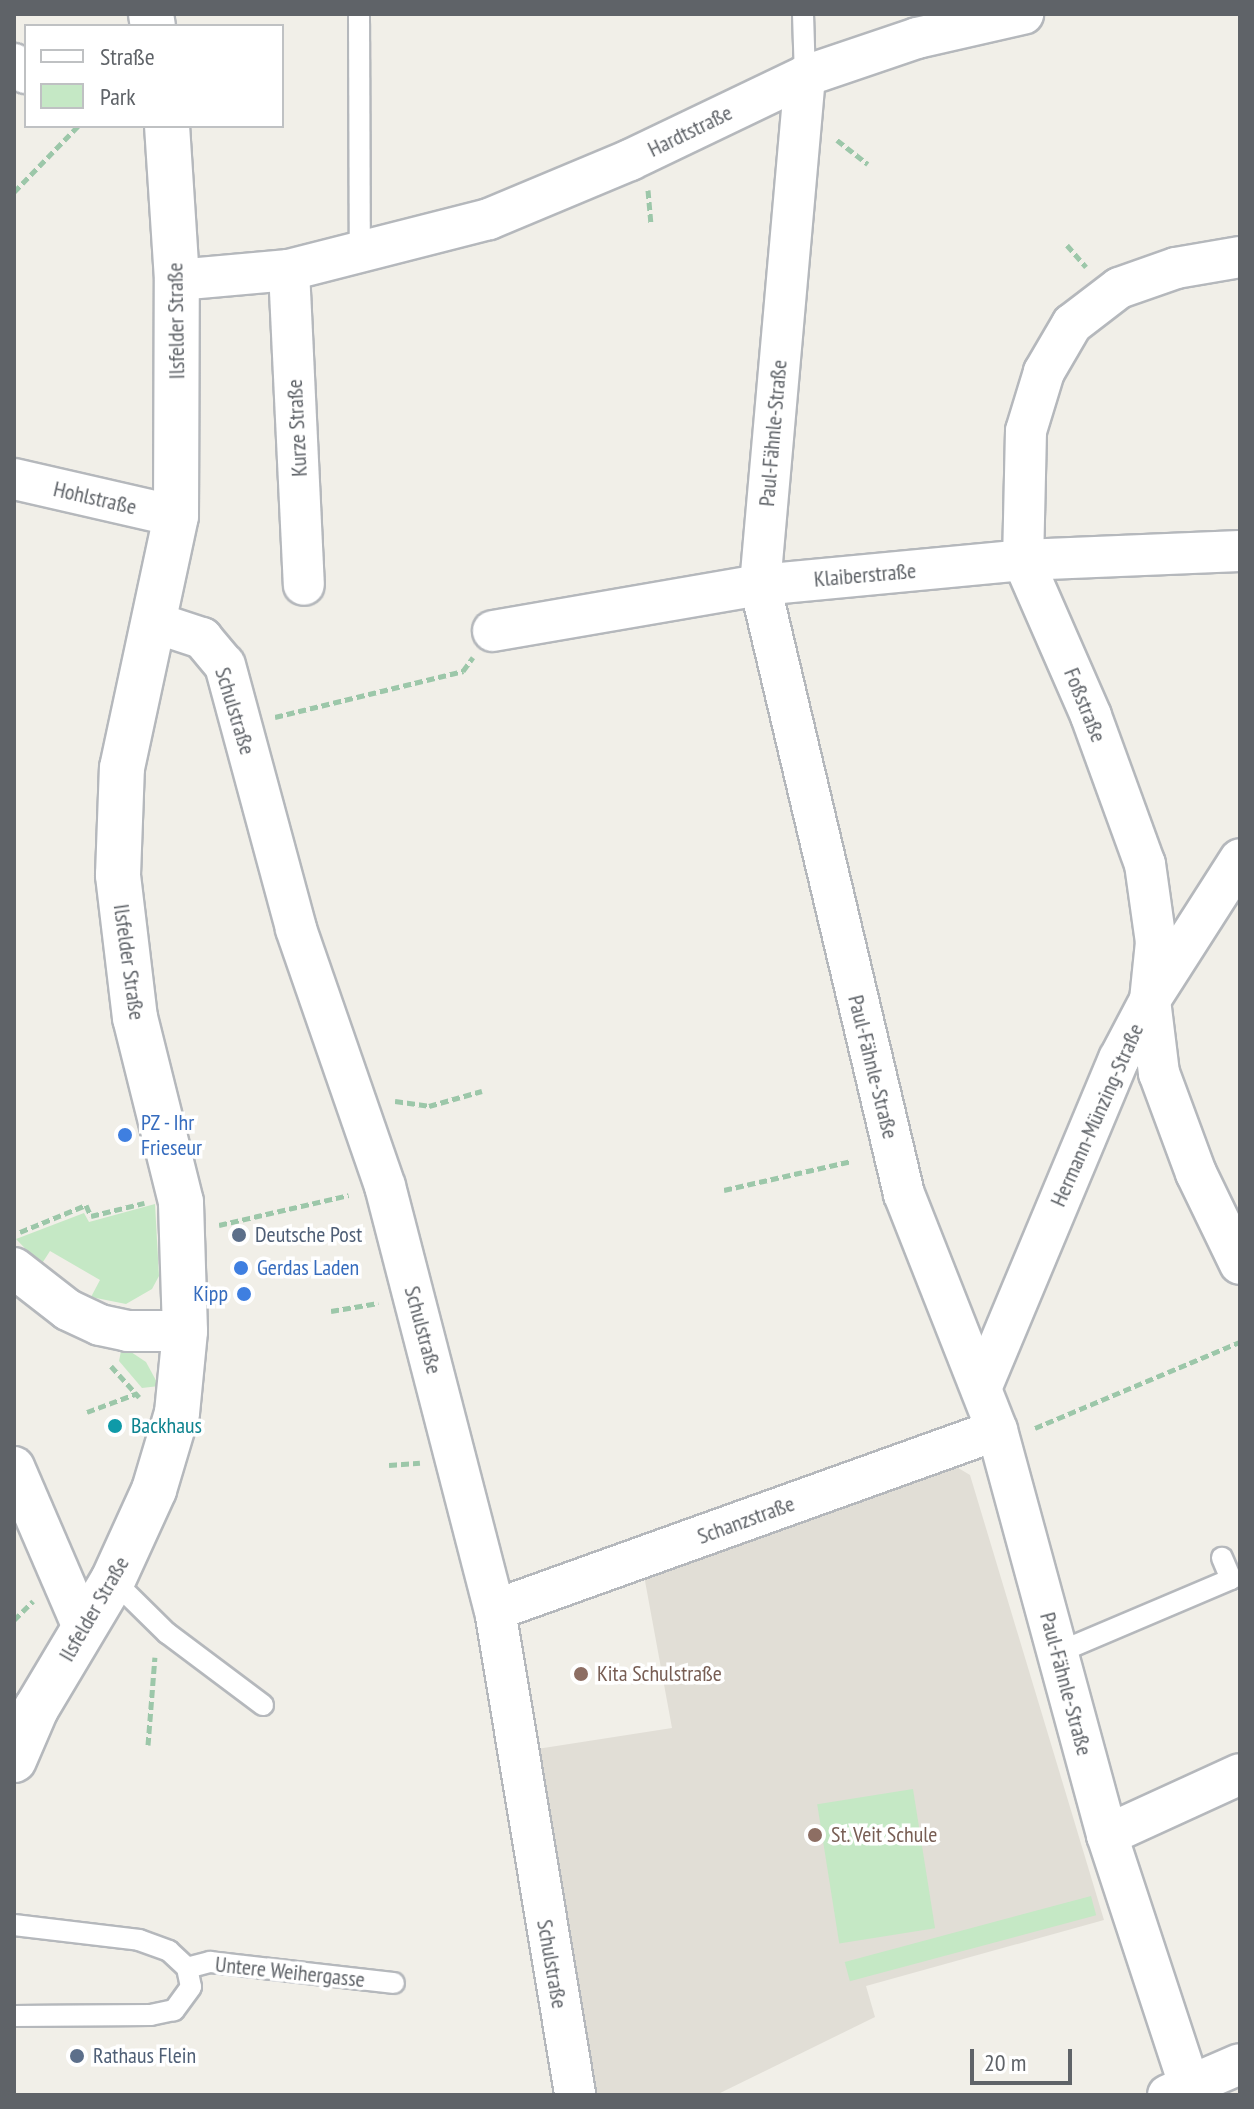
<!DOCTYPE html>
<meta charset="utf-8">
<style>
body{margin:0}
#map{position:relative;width:1254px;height:2109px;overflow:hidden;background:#f1efe8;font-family:"PT Sans Narrow",sans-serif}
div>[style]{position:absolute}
.education>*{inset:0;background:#e1ded6}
.green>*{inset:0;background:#c5e8c5;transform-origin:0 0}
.path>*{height:5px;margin-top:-2.5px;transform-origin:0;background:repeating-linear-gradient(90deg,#9cc7a9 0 8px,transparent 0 12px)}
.roads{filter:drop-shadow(2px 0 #b5b8bc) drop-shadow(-2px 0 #b5b8bc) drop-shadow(0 2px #b5b8bc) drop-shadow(0 -2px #b5b8bc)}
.lane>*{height:20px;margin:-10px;padding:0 10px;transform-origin:10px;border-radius:10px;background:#fff}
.street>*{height:40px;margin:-20px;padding:0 20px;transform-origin:20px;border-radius:20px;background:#fff}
.secondary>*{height:44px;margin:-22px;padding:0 22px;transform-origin:22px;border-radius:22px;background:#fff}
.dots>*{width:22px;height:22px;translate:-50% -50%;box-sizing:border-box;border:4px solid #fff;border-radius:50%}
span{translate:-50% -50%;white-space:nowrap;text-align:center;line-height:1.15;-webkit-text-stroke:7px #fff;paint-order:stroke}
.street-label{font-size:22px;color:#5f6368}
.shop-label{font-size:22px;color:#366cbe}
.left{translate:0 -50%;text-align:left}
.right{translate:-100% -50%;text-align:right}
.service-label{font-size:22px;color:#4e5e75}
.culture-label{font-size:22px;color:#0d838f}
.education-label{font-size:22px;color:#785e54}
.frame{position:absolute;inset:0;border:16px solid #5f6368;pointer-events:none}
.legend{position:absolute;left:24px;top:24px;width:260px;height:104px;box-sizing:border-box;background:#fff;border:2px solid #bfc1c3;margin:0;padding:10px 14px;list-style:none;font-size:24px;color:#5f6368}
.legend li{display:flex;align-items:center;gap:16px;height:40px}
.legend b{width:40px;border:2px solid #bfc1c3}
.scale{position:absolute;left:970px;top:2049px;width:102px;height:36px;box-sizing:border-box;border:4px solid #5f6368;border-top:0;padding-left:10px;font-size:24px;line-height:28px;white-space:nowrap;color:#5f6368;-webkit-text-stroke:6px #fff;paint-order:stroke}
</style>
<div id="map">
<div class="education">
<div style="clip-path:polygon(955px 1466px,970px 1475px,1104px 1920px,866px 1986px,875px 2017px,716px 2095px,595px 2095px,537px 1749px,672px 1728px,643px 1570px)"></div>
</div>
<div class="green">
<div style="clip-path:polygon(155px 1204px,159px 1276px,152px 1289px,126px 1304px,91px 1297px,100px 1280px,50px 1251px,41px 1265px,16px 1239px,84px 1213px,89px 1222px)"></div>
<div style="clip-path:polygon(122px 1346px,146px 1362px,159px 1386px,142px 1388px,119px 1361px)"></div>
<div style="left:913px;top:1789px;width:141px;height:97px;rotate:81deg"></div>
<div style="left:1091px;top:1896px;width:20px;height:255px;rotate:75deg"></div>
</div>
<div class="path">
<div style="left:837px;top:140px;width:39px;rotate:38deg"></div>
<div style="left:648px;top:190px;width:34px;rotate:85deg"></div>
<div style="left:14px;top:192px;width:92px;rotate:-45.9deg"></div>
<div style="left:1067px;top:245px;width:29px;rotate:49deg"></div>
<div style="left:275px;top:717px;width:194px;rotate:-13.7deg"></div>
<div style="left:463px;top:671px;width:17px;rotate:-54deg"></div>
<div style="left:395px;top:1101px;width:34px;rotate:8deg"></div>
<div style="left:429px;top:1106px;width:55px;rotate:-15.8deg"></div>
<div style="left:724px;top:1190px;width:131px;rotate:-12.8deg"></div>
<div style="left:219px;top:1225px;width:133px;rotate:-13deg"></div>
<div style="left:20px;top:1232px;width:71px;rotate:-22.2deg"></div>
<div style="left:86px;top:1205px;width:12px;rotate:66deg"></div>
<div style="left:91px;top:1216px;width:55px;rotate:-13.8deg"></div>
<div style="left:331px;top:1311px;width:48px;rotate:-9.7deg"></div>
<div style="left:111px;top:1366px;width:42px;rotate:47.9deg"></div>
<div style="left:87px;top:1412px;width:54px;rotate:-20.4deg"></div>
<div style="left:1035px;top:1428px;width:222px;rotate:-22.8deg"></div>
<div style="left:389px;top:1465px;width:31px;rotate:-4deg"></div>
<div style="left:14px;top:1620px;width:27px;rotate:-45deg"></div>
<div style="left:148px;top:1745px;width:88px;rotate:-85.5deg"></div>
</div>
<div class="roads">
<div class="lane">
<div style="left:359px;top:14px;width:241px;rotate:89.8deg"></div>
<div style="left:803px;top:14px;width:62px;rotate:88.2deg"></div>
<div style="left:113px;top:1580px;width:76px;rotate:44.5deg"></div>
<div style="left:167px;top:1633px;width:120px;rotate:36.9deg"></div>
<div style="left:1057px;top:1653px;width:189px;rotate:-23deg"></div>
<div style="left:1231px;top:1579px;width:23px;rotate:-113deg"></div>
<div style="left:14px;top:1925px;width:126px;rotate:6.8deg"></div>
<div style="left:139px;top:1940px;width:32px;rotate:20deg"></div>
<div style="left:169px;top:1951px;width:25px;rotate:43deg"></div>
<div style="left:187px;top:1968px;width:19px;rotate:78deg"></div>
<div style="left:191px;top:1987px;width:29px;rotate:126deg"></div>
<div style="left:174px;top:2010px;width:24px;rotate:168deg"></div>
<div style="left:151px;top:2015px;width:137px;rotate:179.6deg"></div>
<div style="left:187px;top:1968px;width:24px;rotate:-15deg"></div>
<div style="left:210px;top:1962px;width:185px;rotate:6.5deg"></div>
</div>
<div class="street">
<div style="left:14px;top:64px;width:15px;rotate:37deg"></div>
<div style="left:805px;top:76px;width:511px;rotate:95.05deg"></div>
<div style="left:760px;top:585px;width:626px;rotate:76.7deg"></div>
<div style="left:904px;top:1194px;width:254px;rotate:68.5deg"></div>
<div style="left:997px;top:1430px;width:420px;rotate:74.8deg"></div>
<div style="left:1107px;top:1835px;width:263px;rotate:71.8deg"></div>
<div style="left:1240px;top:257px;width:65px;rotate:170.2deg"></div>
<div style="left:1176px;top:268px;width:60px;rotate:160.7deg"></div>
<div style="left:1119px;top:288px;width:59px;rotate:142.5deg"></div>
<div style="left:1072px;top:324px;width:56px;rotate:120.3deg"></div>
<div style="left:1044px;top:372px;width:62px;rotate:107deg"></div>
<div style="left:1026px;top:431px;width:129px;rotate:91.3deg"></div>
<div style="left:1023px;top:560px;width:170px;rotate:66.4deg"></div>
<div style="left:1091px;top:716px;width:158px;rotate:70deg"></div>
<div style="left:1145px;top:864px;width:79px;rotate:82deg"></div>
<div style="left:1156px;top:942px;width:58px;rotate:95.9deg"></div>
<div style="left:1150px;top:1000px;width:74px;rotate:83deg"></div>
<div style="left:1159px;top:1073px;width:107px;rotate:69.7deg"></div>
<div style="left:1196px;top:1173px;width:101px;rotate:64.2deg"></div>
<div style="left:289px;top:270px;width:315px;rotate:87.3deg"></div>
<div style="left:177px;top:280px;width:112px;rotate:-5.1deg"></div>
<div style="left:289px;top:270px;width:206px;rotate:-14.3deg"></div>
<div style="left:489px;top:219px;width:153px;rotate:-22.7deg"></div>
<div style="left:630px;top:160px;width:194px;rotate:-25.6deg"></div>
<div style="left:805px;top:76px;width:118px;rotate:-18.7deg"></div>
<div style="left:917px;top:38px;width:109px;rotate:-12.8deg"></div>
<div style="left:14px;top:479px;width:166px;rotate:12.9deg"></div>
<div style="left:153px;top:622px;width:52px;rotate:18.1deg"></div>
<div style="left:202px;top:638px;width:35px;rotate:50deg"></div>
<div style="left:225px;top:665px;width:273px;rotate:74.9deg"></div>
<div style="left:296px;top:929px;width:272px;rotate:70.9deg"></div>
<div style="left:385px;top:1186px;width:438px;rotate:75.5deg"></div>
<div style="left:495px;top:1610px;width:492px;rotate:80.6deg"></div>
<div style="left:493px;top:631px;width:271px;rotate:-9.8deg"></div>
<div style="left:760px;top:585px;width:264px;rotate:-5.4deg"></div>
<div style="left:1023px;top:560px;width:217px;rotate:-2.4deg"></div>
<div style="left:14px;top:1268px;width:68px;rotate:37.9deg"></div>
<div style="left:68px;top:1310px;width:35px;rotate:25deg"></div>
<div style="left:100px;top:1325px;width:29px;rotate:12deg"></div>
<div style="left:128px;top:1331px;width:57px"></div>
<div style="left:982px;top:1386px;width:355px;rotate:-67.3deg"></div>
<div style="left:1119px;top:1059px;width:67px;rotate:-62.3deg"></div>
<div style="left:1150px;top:1000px;width:167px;rotate:-57.4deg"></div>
<div style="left:14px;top:1467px;width:174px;rotate:66.7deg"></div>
<div style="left:495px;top:1610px;width:533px;rotate:-19.73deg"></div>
<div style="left:1107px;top:1835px;width:146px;rotate:-24.6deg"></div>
<div style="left:1168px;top:2095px;width:78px;rotate:-23.3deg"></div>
</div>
<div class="secondary">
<div style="left:151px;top:14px;width:12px;rotate:81deg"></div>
<div style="left:14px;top:1760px;width:56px;rotate:-66.7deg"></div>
<div style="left:36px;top:1709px;width:150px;rotate:-59.2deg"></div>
<div style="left:113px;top:1580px;width:99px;rotate:-65.5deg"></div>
<div style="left:154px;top:1490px;width:80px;rotate:-73.4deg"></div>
<div style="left:177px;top:1413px;width:82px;rotate:-84.4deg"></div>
<div style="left:185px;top:1331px;width:129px;rotate:-91.8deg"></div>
<div style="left:181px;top:1202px;width:190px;rotate:-104deg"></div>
<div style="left:135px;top:1018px;width:144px;rotate:-96.8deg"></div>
<div style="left:118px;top:875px;width:107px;rotate:-87.9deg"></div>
<div style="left:122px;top:768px;width:258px;rotate:-77.9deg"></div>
<div style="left:176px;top:516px;width:236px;rotate:-89.8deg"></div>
<div style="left:177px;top:280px;width:154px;rotate:-93.7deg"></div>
</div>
</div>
<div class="dots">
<div style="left:125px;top:1135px;background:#3f7fe0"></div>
<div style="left:239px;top:1235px;background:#5c6f8a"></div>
<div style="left:241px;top:1268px;background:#3f7fe0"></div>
<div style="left:244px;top:1294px;background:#3f7fe0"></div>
<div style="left:115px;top:1426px;background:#0f9aa8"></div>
<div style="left:581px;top:1674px;background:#8d6e63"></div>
<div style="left:815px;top:1835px;background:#8d6e63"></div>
<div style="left:77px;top:2056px;background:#5c6f8a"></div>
</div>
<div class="street-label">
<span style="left:690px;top:131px;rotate:-26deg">Hardtstraße</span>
<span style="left:176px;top:321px;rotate:-91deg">Ilsfelder Straße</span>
<span style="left:297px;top:428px;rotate:-93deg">Kurze Straße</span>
<span style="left:773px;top:433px;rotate:-85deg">Paul-Fähnle-Straße</span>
<span style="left:95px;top:498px;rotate:13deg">Hohlstraße</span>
<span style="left:865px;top:575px;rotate:-5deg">Klaiberstraße</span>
<span style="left:1085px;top:705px;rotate:68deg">Foßstraße</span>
<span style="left:235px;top:711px;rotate:73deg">Schulstraße</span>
<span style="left:129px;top:962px;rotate:82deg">Ilsfelder Straße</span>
<span style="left:873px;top:1067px;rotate:76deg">Paul-Fähnle-Straße</span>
<span style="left:1097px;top:1115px;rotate:-66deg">Hermann-Münzing-Straße</span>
<span style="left:423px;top:1330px;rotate:75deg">Schulstraße</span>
<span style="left:746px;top:1520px;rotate:-20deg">Schanzstraße</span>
<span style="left:94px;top:1609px;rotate:-60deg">Ilsfelder Straße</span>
<span style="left:1066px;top:1684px;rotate:75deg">Paul-Fähnle-Straße</span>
<span style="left:552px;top:1964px;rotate:80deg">Schulstraße</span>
<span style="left:290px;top:1972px;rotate:6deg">Untere Weihergasse</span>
</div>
<div class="shop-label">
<span class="left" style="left:141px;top:1135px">PZ - Ihr<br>Frieseur</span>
<span class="left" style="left:257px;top:1268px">Gerdas Laden</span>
<span class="right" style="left:228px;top:1294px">Kipp</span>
</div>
<div class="service-label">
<span class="left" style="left:255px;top:1235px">Deutsche Post</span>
<span class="left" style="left:93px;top:2056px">Rathaus Flein</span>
</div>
<div class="culture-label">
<span class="left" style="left:131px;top:1426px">Backhaus</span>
</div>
<div class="education-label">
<span class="left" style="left:597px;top:1674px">Kita Schulstraße</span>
<span class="left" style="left:831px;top:1835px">St. Veit Schule</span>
</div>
<div class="frame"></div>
<ul class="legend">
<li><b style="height:10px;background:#fff"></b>Straße</li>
<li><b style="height:22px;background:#c5e8c5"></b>Park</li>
</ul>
<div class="scale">20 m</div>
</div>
